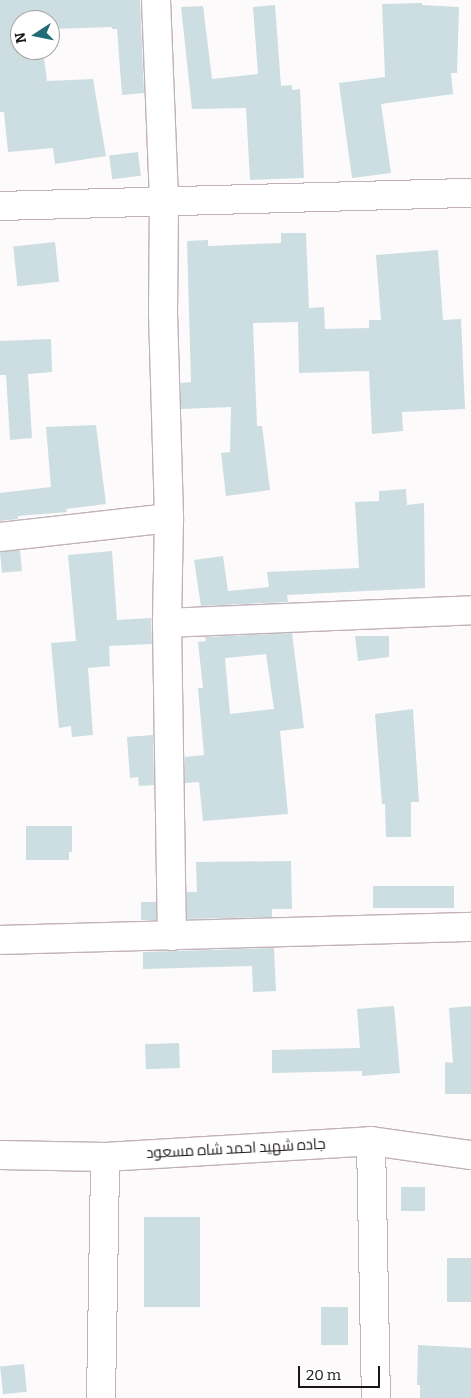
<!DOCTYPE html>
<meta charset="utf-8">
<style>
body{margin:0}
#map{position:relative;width:471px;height:1398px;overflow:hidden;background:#fdfafb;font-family:Bitter,Cairo,serif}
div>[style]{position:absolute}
.building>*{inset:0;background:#ccdee1;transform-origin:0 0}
.roads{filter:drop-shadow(1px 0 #c1b2b9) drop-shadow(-1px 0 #c1b2b9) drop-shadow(0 1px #c1b2b9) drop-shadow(0 -1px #c1b2b9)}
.street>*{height:28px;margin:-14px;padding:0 14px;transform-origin:14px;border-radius:14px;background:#fff}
.secondary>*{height:28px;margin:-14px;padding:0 14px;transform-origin:14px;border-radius:14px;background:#fff}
span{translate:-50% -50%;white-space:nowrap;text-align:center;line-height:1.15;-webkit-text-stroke:4.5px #fff;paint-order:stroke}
.street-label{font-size:15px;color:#1b1518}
.north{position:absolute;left:10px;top:10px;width:50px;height:50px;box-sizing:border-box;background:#fff;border:1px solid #a4a1a3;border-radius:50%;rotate:259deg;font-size:14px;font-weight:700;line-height:20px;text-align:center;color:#1b1518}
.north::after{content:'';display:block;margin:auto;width:18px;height:22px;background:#206b74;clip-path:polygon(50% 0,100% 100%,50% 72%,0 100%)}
.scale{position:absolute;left:298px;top:1366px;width:82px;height:22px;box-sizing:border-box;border:2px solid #1b1518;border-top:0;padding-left:6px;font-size:15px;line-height:18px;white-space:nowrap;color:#1b1518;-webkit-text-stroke:4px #fff;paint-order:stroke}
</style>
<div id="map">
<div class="building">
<div style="clip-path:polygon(0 0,140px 0,144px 93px,122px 95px,117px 29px,112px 29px,112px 27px,52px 29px,54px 40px,50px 40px,50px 20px,20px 20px,20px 50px,43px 50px,47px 81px,93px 79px,106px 156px,55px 164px,53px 148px,8px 152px,4px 112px,0 112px)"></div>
<div style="clip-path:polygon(422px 3px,422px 5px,459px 7px,457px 73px,451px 73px,453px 94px,381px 104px,391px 173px,352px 178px,339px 83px,385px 77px,382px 4px)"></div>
<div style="clip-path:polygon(275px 5px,281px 86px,292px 85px,292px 90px,300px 89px,304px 178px,250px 180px,246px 108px,192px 109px,181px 7px,203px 6px,212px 79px,258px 74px,253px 7px)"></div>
<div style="left:138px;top:152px;width:24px;height:29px;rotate:83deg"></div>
<div style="clip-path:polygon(281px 233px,306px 233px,309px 308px,324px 307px,325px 329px,369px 328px,369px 320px,381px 320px,376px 255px,438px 250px,443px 320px,461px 319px,465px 409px,402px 412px,403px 431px,372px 434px,369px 371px,299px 373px,298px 322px,253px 323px,257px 426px,262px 426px,270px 490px,226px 496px,221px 453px,230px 452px,231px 407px,181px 409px,181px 383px,191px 382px,187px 241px,208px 240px,208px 246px,281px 243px)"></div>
<div style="left:55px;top:242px;width:40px;height:42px;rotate:84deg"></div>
<div style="clip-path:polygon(51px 339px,52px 372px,28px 374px,32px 438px,10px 440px,6px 375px,0 375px,0 341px)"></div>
<div style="clip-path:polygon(96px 425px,106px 504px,66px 509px,67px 512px,18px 516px,18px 519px,0 521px,0 493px,51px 487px,46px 427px)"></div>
<div style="clip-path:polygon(406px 489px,407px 505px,424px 503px,425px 588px,287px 595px,288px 602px,201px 606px,194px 560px,223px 556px,228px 591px,269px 587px,267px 572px,359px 568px,355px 502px,379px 501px,379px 491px)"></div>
<div style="left:20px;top:550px;width:21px;height:20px;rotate:85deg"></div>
<div style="clip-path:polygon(112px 551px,117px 620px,151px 618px,152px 644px,109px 646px,110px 666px,88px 668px,93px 735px,72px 737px,71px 726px,59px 728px,51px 643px,76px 641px,68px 555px)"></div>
<div style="clip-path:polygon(evenodd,292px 633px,304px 728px,280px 731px,288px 814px,203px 821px,199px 782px,185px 783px,185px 757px,204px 755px,198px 688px,203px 688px,198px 642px,206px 641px,205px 637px,292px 633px,266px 654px,274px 709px,230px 714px,225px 658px,266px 654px)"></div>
<div style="clip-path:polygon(355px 636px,389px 636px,389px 657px,358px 661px)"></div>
<div style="clip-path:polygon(413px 709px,419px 802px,411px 802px,411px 837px,386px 837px,385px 804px,382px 804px,375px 714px)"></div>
<div style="clip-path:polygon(153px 735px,154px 785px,139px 786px,138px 777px,130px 778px,127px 737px)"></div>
<div style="clip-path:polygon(26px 826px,72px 826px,72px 852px,69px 852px,69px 860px,26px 860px)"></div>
<div style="clip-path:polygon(291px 861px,292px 909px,272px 909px,272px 917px,187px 919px,187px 892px,197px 892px,196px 862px)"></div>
<div style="left:373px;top:886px;width:81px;height:22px"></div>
<div style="left:156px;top:902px;width:18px;height:15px;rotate:90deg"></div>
<div style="clip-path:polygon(274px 948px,276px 991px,253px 992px,252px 966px,143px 969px,143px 952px)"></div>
<div style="clip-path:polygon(394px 1006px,400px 1073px,362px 1076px,362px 1071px,272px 1073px,272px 1050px,360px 1048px,357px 1009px)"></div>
<div style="clip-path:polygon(471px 1006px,471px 1094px,445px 1094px,445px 1062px,453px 1063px,449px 1008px)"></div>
<div style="left:179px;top:1043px;width:25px;height:34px;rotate:88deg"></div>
<div style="left:401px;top:1187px;width:24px;height:24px"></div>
<div style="left:144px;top:1217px;width:56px;height:90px"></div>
<div style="left:447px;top:1258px;width:24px;height:44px"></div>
<div style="left:321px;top:1307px;width:27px;height:38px"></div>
<div style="clip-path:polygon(418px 1345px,471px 1348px,471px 1398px,420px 1398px,420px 1385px,417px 1385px)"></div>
<div style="left:24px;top:1364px;width:28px;height:24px;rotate:84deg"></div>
</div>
<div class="roads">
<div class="street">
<div style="left:156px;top:0;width:201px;rotate:87.7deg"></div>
<div style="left:164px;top:201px;width:112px;rotate:90.5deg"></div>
<div style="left:163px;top:313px;width:205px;rotate:88.3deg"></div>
<div style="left:169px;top:518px;width:105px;rotate:91.1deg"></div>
<div style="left:167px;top:623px;width:313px;rotate:89.1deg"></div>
<div style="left:0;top:206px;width:471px;rotate:-1.6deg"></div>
<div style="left:0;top:537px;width:170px;rotate:-6.4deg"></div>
<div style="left:167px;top:623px;width:304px;rotate:-2.4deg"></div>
<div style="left:0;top:940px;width:471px;rotate:-1.6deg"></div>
<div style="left:371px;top:1141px;width:257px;rotate:88.9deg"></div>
<div style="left:101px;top:1398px;width:241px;rotate:-89deg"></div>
</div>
<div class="secondary">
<div style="left:0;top:1155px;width:105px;rotate:1.1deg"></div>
<div style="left:105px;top:1157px;width:266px;rotate:-3.4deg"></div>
<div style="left:371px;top:1141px;width:101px;rotate:8deg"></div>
</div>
</div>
<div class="street-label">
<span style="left:236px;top:1149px;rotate:-3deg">جاده شهيد احمد شاه مسعود</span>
</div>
<div class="north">N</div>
<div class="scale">20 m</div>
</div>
